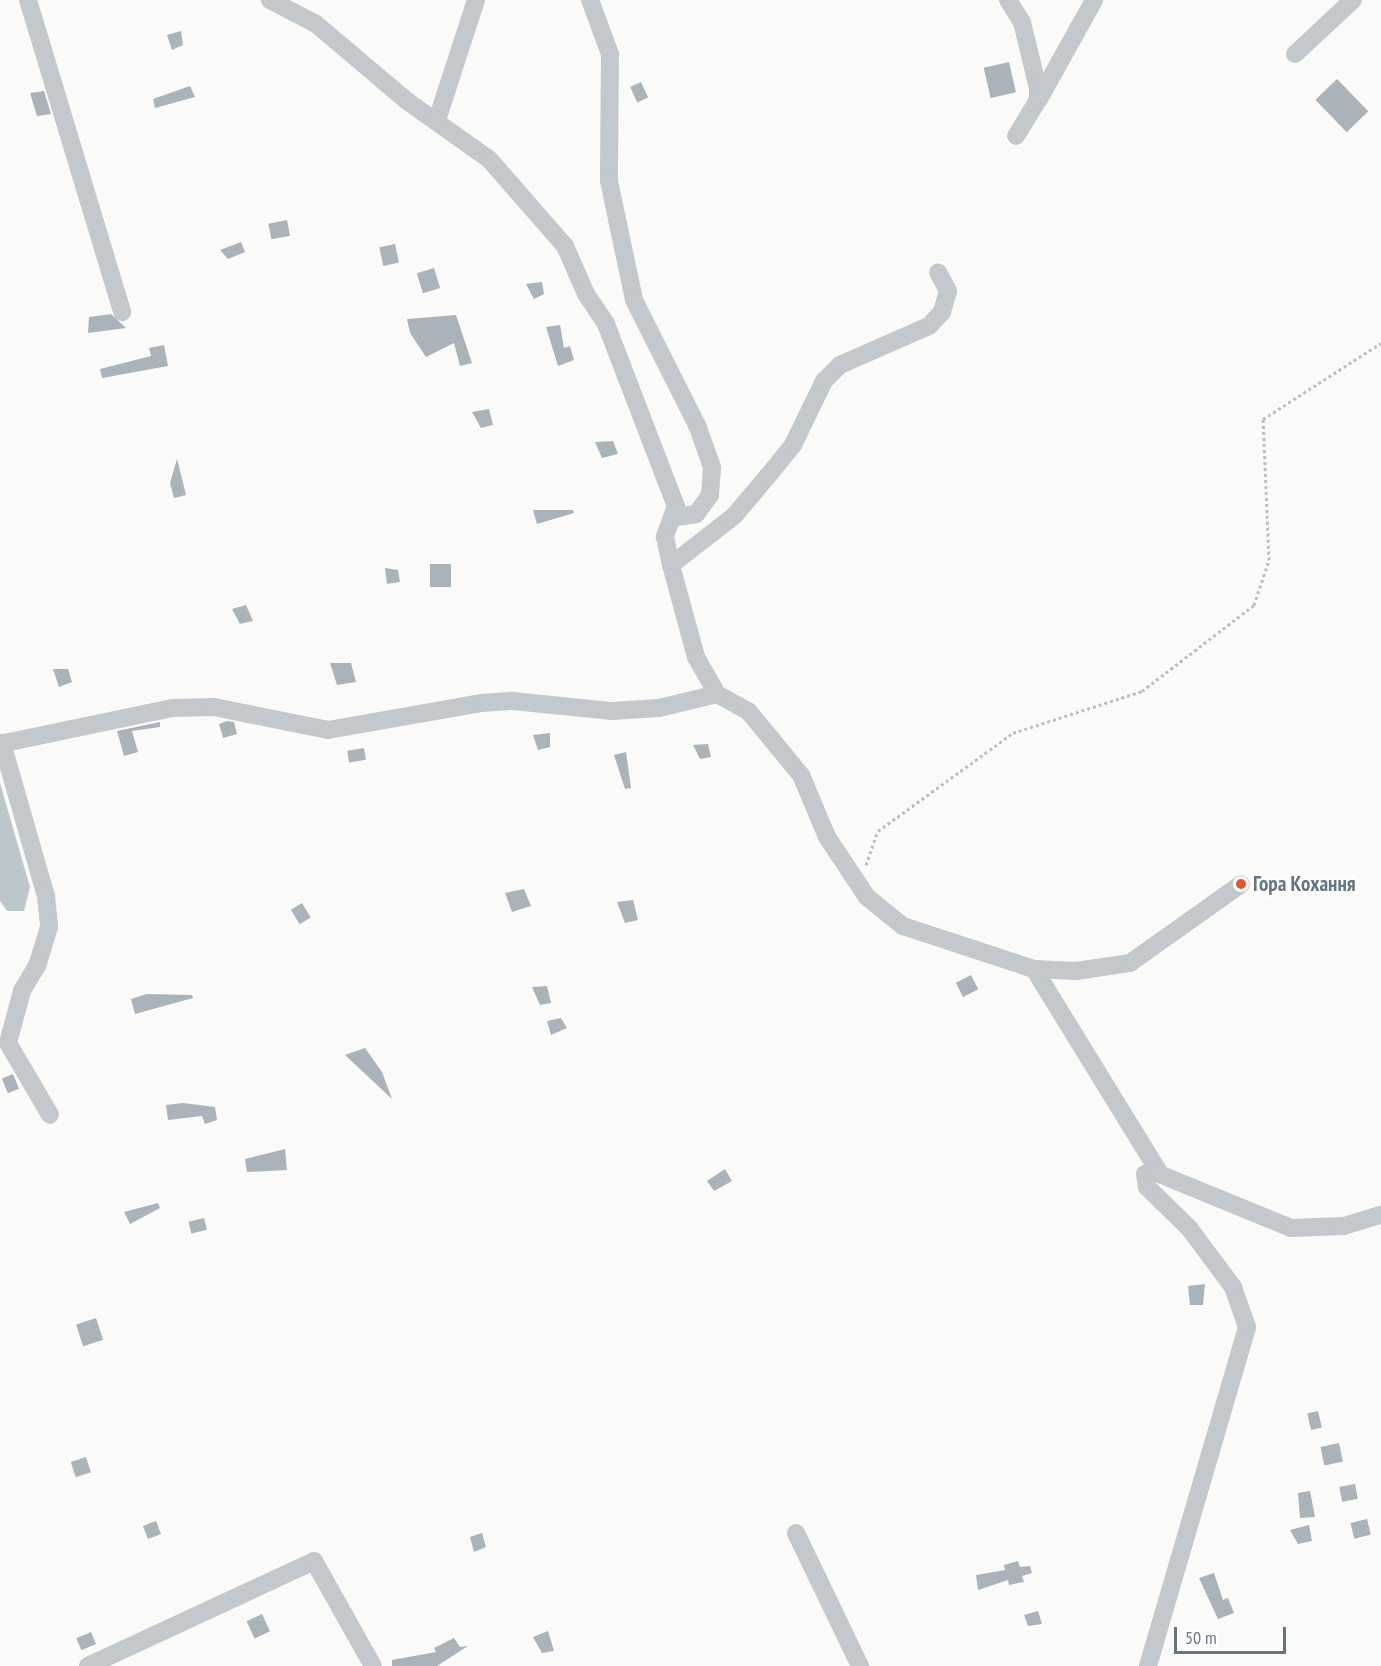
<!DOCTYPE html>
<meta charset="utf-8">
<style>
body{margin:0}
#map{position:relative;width:1381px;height:1666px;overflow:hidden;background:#fafaf8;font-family:"PT Sans Narrow",sans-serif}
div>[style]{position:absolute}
.water>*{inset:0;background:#bbc7cb}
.building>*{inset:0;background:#aab3b9;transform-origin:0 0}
.path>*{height:3px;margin-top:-1.5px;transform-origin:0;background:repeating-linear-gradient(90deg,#bbbfc2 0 3px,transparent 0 6px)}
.minor>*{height:18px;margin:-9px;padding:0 9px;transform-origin:9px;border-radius:9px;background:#c3c8cc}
.dots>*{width:16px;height:16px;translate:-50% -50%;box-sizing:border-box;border:3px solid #fff;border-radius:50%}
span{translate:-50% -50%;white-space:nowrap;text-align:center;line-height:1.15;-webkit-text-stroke:6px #fff;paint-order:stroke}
.poi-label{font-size:21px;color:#657683;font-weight:700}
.left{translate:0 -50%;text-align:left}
.scale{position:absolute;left:1174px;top:1627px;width:112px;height:27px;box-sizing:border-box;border:3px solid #657683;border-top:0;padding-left:8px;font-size:18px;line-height:21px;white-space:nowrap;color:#657683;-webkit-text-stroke:4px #fff;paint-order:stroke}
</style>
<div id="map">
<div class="water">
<div style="clip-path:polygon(0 783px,30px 887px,24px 911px,7px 911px,0 901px)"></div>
</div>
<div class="building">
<div style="clip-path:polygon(181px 31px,183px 45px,172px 50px,167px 35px)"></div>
<div style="left:1009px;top:62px;width:31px;height:26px;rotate:77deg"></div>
<div style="left:1337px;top:79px;width:45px;height:30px;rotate:46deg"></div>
<div style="left:641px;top:82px;width:17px;height:12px;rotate:65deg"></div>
<div style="clip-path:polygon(190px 86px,195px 97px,155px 108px,153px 99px)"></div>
<div style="clip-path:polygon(44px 91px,51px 114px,37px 116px,30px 93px)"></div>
<div style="left:287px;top:220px;width:16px;height:19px;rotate:79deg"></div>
<div style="clip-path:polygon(241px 242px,245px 252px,228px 259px,220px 250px)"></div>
<div style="left:395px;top:244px;width:19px;height:16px;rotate:78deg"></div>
<div style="left:434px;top:268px;width:21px;height:18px;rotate:73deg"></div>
<div style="clip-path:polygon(542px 282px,544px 294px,534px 299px,526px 284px)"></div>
<div style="clip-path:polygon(111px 314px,126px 328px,88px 333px,89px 317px)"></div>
<div style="clip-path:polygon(456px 315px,472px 363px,460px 366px,454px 343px,426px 357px,410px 333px,407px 319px)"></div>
<div style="clip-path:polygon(560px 325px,564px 348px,570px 346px,574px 360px,558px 366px,546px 327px)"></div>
<div style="clip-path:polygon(164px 345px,168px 366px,102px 378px,100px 369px,151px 356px,149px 348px)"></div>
<div style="clip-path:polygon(489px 409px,493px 425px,481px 428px,472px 412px)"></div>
<div style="clip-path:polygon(613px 441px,618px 454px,602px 458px,595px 442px)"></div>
<div style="clip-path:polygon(177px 459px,186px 495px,174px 498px,170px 483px)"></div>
<div style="clip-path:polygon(533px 510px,573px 510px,574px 513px,537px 524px)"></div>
<div style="left:430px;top:564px;width:21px;height:23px"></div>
<div style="clip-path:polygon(385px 568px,398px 570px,400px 582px,387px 584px)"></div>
<div style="clip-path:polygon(246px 605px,253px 621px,240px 624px,232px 609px)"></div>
<div style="clip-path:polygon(330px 663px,351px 663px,356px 682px,337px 685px)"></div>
<div style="clip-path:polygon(53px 669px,68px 669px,72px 682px,59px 687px)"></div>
<div style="clip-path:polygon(227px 721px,234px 722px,237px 734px,223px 738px,219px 724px)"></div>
<div style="clip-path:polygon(160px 722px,160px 727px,132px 731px,138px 752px,124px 756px,117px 731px)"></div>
<div style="clip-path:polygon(550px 733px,550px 747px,538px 750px,533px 735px)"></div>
<div style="clip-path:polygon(708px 744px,711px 757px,700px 759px,693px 745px)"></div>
<div style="left:364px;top:748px;width:12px;height:17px;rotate:81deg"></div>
<div style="clip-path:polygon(626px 752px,631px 788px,625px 789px,614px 755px)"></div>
<div style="clip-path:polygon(524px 889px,531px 906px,512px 912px,505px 893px)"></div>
<div style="clip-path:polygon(633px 900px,638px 920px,625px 923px,617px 902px)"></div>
<div style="left:302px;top:903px;width:17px;height:13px;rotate:59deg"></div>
<div style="left:971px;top:975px;width:16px;height:17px;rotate:63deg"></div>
<div style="clip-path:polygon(547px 986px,551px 1003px,540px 1005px,532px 987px)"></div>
<div style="clip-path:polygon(147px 994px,192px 995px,193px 998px,135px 1014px,131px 999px)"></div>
<div style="clip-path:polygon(561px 1018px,567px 1028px,551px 1035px,547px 1021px)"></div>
<div style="clip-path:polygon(365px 1048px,382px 1072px,392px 1099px,345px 1055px)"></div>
<div style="left:13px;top:1074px;width:16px;height:12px;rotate:68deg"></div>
<div style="clip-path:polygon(183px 1103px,215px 1107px,217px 1120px,205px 1124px,202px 1116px,168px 1120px,166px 1105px)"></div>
<div style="clip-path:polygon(285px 1149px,287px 1170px,247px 1172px,245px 1159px)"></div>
<div style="clip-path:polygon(725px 1169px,732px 1181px,714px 1191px,707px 1181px)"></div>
<div style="clip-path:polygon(158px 1203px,160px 1208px,130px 1224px,124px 1212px)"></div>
<div style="left:204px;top:1218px;width:12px;height:16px;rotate:76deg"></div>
<div style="clip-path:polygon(1205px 1284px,1203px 1305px,1190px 1305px,1188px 1286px)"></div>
<div style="left:96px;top:1318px;width:23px;height:21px;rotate:72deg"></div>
<div style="left:1318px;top:1411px;width:17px;height:11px;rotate:77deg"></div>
<div style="left:1339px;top:1443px;width:19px;height:19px;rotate:78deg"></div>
<div style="left:86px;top:1457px;width:16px;height:16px;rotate:72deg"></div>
<div style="left:1355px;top:1484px;width:15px;height:16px;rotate:79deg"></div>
<div style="clip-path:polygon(1310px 1491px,1315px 1517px,1300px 1518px,1298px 1493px)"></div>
<div style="left:1367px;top:1519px;width:16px;height:17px;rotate:76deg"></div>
<div style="left:156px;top:1521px;width:14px;height:14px;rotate:69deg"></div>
<div style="clip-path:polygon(1309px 1525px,1312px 1541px,1298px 1544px,1290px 1530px)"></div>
<div style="clip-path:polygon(482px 1533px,486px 1547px,474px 1552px,470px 1537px)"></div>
<div style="clip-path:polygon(1018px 1561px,1020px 1567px,1030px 1566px,1032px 1573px,1022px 1576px,1024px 1582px,1009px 1585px,1008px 1580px,978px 1590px,976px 1575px,1005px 1570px,1004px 1565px)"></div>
<div style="clip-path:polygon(1214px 1573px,1223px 1600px,1228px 1598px,1234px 1613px,1218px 1619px,1199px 1578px)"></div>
<div style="clip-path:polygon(1038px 1611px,1042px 1624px,1028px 1626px,1024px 1615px)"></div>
<div style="left:262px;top:1614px;width:19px;height:17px;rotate:65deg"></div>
<div style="clip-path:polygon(548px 1631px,554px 1651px,542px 1653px,533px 1637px)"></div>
<div style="left:91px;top:1632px;width:13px;height:16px;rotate:67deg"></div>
<div style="clip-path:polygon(454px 1638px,460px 1647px,468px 1646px,437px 1666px,392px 1666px,392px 1660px,436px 1652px,434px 1648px)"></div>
</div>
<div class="path">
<div style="left:866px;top:865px;width:36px;rotate:-71deg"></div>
<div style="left:878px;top:831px;width:167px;rotate:-36deg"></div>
<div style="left:1013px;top:733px;width:136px;rotate:-18deg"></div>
<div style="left:1142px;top:691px;width:141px;rotate:-37.5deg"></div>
<div style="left:1254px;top:605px;width:47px;rotate:-71.6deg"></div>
<div style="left:1269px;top:560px;width:141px;rotate:-92.4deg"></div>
<div style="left:1263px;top:419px;width:140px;rotate:-32.8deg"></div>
</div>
<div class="minor">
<div style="left:28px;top:0;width:326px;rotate:73.2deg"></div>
<div style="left:270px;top:0;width:52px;rotate:27.6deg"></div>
<div style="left:316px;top:24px;width:119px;rotate:40.2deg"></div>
<div style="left:407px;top:101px;width:100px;rotate:35.3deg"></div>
<div style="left:489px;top:159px;width:116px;rotate:48.9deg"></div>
<div style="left:565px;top:246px;width:52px;rotate:66.4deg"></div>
<div style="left:586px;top:294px;width:36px;rotate:56deg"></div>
<div style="left:606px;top:324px;width:195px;rotate:69deg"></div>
<div style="left:676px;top:506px;width:33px;rotate:110deg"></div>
<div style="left:665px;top:537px;width:29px;rotate:78deg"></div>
<div style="left:671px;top:565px;width:95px;rotate:74.8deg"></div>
<div style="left:696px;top:657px;width:43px;rotate:60.4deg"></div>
<div style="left:717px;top:694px;width:37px;rotate:29deg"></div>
<div style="left:749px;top:712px;width:82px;rotate:50.5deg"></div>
<div style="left:801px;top:775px;width:67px;rotate:67.2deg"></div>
<div style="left:827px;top:837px;width:72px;rotate:56.3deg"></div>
<div style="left:867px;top:897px;width:46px;rotate:38.9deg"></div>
<div style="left:903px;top:926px;width:138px;rotate:18.2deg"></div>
<div style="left:1034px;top:969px;width:241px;rotate:58.4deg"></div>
<div style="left:590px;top:0;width:58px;rotate:69.7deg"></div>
<div style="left:610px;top:54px;width:127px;rotate:90.5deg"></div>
<div style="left:609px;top:181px;width:122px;rotate:78.1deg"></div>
<div style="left:634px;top:300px;width:140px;rotate:63.3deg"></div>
<div style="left:697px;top:425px;width:45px;rotate:70.3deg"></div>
<div style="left:712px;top:467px;width:28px;rotate:94deg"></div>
<div style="left:710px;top:495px;width:24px;rotate:126deg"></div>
<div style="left:696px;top:514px;width:24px;rotate:171deg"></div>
<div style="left:1008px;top:0;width:26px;rotate:58deg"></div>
<div style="left:1022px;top:22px;width:68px;rotate:76.4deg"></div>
<div style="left:1038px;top:88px;width:12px;rotate:90deg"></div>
<div style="left:1038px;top:100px;width:42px;rotate:121.4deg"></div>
<div style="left:1295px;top:54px;width:79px;rotate:-43deg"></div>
<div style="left:1039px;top:99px;width:113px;rotate:-60.9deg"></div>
<div style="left:437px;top:120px;width:126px;rotate:-72deg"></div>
<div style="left:671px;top:565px;width:80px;rotate:-37.9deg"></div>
<div style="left:734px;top:516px;width:51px;rotate:-49.8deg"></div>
<div style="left:767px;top:477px;width:41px;rotate:-50.9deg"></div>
<div style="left:793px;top:445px;width:71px;rotate:-64.2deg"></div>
<div style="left:824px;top:381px;width:23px;rotate:-45deg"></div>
<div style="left:840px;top:365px;width:97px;rotate:-23.7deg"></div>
<div style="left:929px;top:326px;width:19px;rotate:-47deg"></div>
<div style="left:942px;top:312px;width:22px;rotate:-74deg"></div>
<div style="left:948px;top:291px;width:21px;rotate:-118deg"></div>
<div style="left:2px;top:743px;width:159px;rotate:74deg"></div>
<div style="left:46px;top:896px;width:31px;rotate:84deg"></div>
<div style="left:49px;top:927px;width:39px;rotate:107deg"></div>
<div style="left:38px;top:964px;width:31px;rotate:121deg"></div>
<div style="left:22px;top:991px;width:54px;rotate:105.1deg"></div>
<div style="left:8px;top:1043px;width:83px;rotate:59.7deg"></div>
<div style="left:0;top:744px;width:176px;rotate:-11.8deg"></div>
<div style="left:172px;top:708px;width:42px;rotate:-1.4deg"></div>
<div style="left:214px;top:707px;width:116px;rotate:11.4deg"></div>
<div style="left:328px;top:730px;width:155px;rotate:-10deg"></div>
<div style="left:481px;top:703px;width:32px;rotate:-4deg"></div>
<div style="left:513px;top:701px;width:100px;rotate:5.8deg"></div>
<div style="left:612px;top:711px;width:47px;rotate:-3.7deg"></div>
<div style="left:659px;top:708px;width:60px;rotate:-13.6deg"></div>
<div style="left:1034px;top:969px;width:42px;rotate:2.7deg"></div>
<div style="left:1076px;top:971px;width:55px;rotate:-8.4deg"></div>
<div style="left:1130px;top:963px;width:136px;rotate:-35.4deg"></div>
<div style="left:796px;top:1533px;width:148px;rotate:64.3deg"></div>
<div style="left:88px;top:1666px;width:249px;rotate:-24.9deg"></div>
<div style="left:314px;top:1561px;width:120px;rotate:60.7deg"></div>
<div style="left:1148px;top:1666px;width:353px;rotate:-73.7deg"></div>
<div style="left:1247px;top:1327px;width:42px;rotate:-109.3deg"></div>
<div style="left:1233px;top:1287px;width:74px;rotate:-126.7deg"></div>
<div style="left:1189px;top:1228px;width:59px;rotate:-135.7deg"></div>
<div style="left:1147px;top:1187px;width:13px;rotate:-99deg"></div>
<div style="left:1145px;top:1174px;width:8px;rotate:-23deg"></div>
<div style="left:1152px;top:1171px;width:150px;rotate:22.3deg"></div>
<div style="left:1291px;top:1228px;width:53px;rotate:-2.2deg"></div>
<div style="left:1344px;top:1226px;width:39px;rotate:-17deg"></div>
</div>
<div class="dots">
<div style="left:1241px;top:884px;background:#e4572e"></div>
</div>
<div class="poi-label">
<span class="left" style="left:1253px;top:884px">Гора Кохання</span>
</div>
<div class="scale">50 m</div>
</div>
